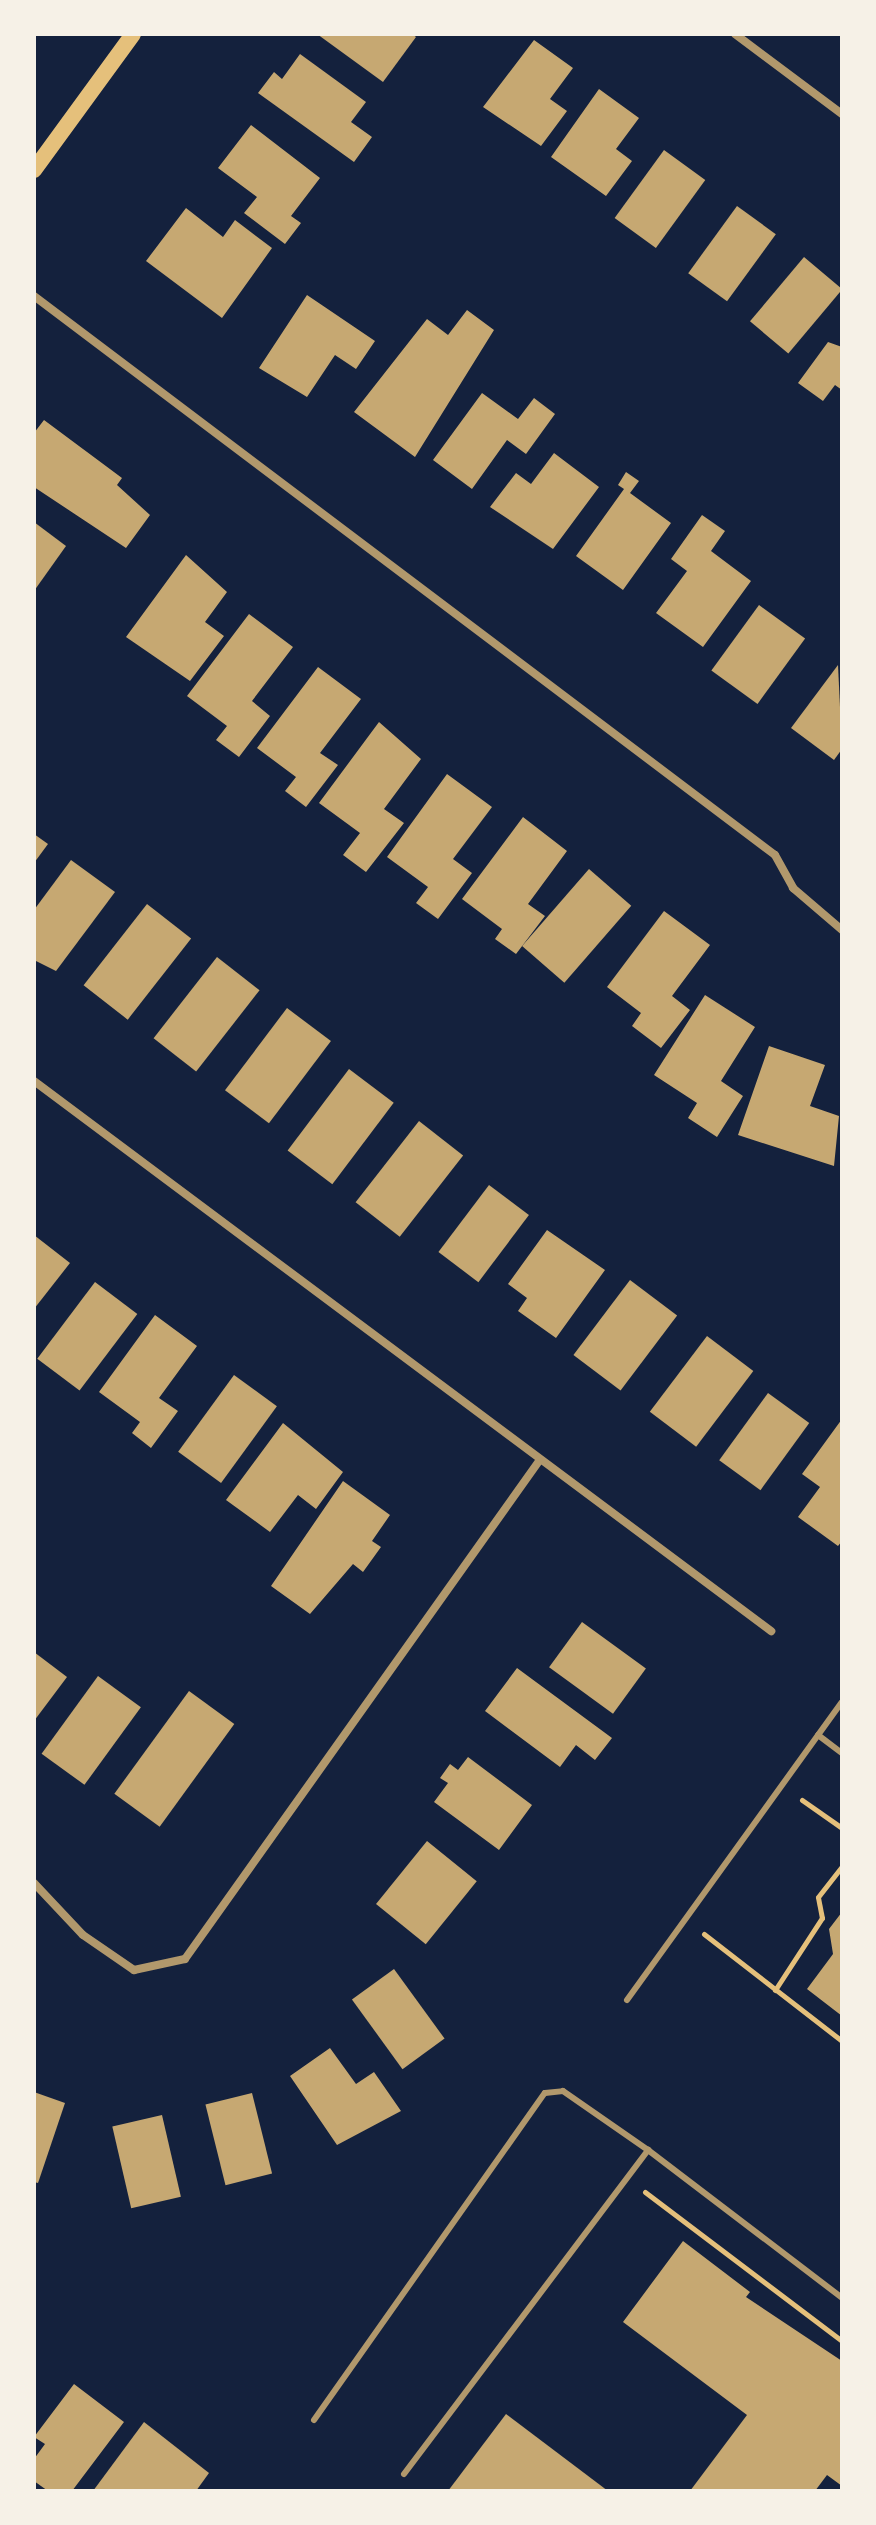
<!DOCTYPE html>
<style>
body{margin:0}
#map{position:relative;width:876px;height:2525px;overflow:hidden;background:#14213d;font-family:"Source Sans 3",sans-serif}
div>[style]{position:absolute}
.building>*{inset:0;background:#c6a872;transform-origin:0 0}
.path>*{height:5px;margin:-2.5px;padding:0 2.5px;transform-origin:2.5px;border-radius:2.5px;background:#e5c07b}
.service>*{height:6px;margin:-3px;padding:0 3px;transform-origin:3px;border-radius:3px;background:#b1986c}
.minor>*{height:8px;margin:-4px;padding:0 4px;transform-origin:4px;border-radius:4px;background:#b1986c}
.secondary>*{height:16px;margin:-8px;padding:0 8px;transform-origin:8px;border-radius:8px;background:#e5c07b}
span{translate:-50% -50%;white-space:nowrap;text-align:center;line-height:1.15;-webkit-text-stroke:8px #f6f1e7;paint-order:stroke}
.frame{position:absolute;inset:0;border:36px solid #f6f1e7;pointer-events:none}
</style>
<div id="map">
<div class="building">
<div style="clip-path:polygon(317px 34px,412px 34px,416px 37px,383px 82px)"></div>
<div style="clip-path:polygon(534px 40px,573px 68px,550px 99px,567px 111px,541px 146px,483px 107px)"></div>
<div style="clip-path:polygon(300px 54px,366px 102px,351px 122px,372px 137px,354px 162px,258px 93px,274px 72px,282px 79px)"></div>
<div style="clip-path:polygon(599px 89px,639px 118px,616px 149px,632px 161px,606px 196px,551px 157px)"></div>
<div style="clip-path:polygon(251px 125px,320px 178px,291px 216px,301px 223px,285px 244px,244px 213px,257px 197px,218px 168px)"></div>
<div style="left:664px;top:150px;width:51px;height:84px;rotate:36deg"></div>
<div style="left:737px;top:206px;width:48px;height:83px;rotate:36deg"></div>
<div style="clip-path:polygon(186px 208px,223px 237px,235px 220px,272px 248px,222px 318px,146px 261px)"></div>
<div style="left:804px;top:257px;width:50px;height:84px;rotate:40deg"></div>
<div style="clip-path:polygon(307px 295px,375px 341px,356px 369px,335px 355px,307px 397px,259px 368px)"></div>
<div style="clip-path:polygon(467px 310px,494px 330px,415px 457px,354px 412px,427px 319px,448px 335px)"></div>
<div style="clip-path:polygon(828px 342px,842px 347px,842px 390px,835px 385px,823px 401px,798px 383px)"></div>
<div style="clip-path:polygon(482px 393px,518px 419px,534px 398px,555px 414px,526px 454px,507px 440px,472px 489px,433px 460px)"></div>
<div style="clip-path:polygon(44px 420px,122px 478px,117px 485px,150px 515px,126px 548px,34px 487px,34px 433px)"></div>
<div style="clip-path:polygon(554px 453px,599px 487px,553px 549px,490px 507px,516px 473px,531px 484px)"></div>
<div style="clip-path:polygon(626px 472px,639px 481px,630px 493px,671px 523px,623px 590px,576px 556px,624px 489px,618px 485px)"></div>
<div style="clip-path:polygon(702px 515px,725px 531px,711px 551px,751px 581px,703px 647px,656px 613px,687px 571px,671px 559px)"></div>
<div style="clip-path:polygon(34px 522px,66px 546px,34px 591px)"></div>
<div style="clip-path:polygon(186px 555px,227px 592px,205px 622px,224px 636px,190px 681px,126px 637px)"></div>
<div style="left:759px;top:605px;width:57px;height:81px;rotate:36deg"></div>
<div style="clip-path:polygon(249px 614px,293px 647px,252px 701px,270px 716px,239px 757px,216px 740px,227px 726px,187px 696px)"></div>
<div style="clip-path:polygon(838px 665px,842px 749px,834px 760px,791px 728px)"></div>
<div style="clip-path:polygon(318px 667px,361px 699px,320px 753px,338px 765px,306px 807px,285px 791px,296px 777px,257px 748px)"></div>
<div style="clip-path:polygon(379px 722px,421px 759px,384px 809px,404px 823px,366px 872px,343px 855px,360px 833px,319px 803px)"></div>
<div style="clip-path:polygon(447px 774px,492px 807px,453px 859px,472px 873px,438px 919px,416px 903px,428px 887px,387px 857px)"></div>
<div style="clip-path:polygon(523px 817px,567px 851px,528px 904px,545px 916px,516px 954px,495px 939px,502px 929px,462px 899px)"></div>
<div style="clip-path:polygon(34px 834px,48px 844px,34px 863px)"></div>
<div style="clip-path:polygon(71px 860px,115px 892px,56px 971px,34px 960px,34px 910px)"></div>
<div style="left:589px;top:869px;width:56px;height:102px;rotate:41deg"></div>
<div style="left:147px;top:904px;width:56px;height:103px;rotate:38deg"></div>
<div style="clip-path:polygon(664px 911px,710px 945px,672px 996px,690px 1010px,661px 1048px,632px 1026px,641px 1013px,607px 987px)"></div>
<div style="left:217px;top:957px;width:54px;height:103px;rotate:38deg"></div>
<div style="clip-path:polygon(705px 995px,755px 1027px,721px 1081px,743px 1096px,717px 1137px,688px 1118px,697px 1103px,654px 1075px)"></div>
<div style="left:287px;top:1008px;width:55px;height:103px;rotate:37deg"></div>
<div style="clip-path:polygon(769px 1046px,825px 1065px,810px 1106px,839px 1116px,834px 1166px,738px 1135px)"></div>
<div style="left:349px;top:1069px;width:56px;height:102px;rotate:37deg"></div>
<div style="left:419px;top:1121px;width:56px;height:103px;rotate:38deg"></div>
<div style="left:489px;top:1185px;width:50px;height:84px;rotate:37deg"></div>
<div style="clip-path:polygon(547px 1230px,605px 1270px,556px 1338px,518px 1311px,527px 1298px,508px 1284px)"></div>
<div style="clip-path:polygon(34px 1235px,70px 1263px,34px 1309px)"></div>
<div style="left:630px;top:1280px;width:59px;height:94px;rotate:37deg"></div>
<div style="left:95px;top:1282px;width:53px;height:96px;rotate:37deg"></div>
<div style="clip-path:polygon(155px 1315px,197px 1346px,159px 1398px,178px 1411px,151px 1448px,132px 1433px,140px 1422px,99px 1392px)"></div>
<div style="left:707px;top:1336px;width:58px;height:95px;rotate:37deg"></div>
<div style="left:234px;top:1375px;width:53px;height:95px;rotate:36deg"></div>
<div style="left:768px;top:1393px;width:51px;height:83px;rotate:36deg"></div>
<div style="clip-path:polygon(842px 1419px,842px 1541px,838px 1546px,798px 1517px,820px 1487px,802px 1474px)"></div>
<div style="clip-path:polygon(283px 1423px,343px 1472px,316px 1509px,298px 1495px,270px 1532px,226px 1500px)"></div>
<div style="clip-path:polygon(343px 1481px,390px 1515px,372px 1541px,381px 1547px,363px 1572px,353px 1564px,310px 1614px,271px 1586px)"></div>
<div style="left:582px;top:1622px;width:79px;height:56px;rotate:36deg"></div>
<div style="clip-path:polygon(34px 1652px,67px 1677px,34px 1721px)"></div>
<div style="clip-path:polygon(517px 1668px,612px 1738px,595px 1760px,576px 1745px,560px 1767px,485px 1711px)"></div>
<div style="left:98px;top:1676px;width:53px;height:96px;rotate:36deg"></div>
<div style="left:189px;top:1691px;width:56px;height:127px;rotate:36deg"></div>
<div style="clip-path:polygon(468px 1757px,532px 1805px,499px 1850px,434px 1802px,448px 1783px,440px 1778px,450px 1764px,458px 1770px)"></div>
<div style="left:427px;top:1841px;width:64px;height:81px;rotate:39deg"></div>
<div style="clip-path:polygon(842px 1912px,842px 2016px,807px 1989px,833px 1954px,829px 1929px)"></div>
<div style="left:394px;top:1969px;width:86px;height:52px;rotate:54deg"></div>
<div style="clip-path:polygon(330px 2048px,356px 2084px,374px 2072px,401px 2111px,337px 2145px,290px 2076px)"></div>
<div style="clip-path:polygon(34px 2092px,65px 2103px,38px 2183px,34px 2182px)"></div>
<div style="left:252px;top:2093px;width:83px;height:48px;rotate:76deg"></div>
<div style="left:162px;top:2115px;width:84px;height:51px;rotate:77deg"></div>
<div style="clip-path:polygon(683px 2241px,750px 2292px,746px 2297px,842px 2361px,842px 2486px,827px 2475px,815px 2491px,690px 2491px,747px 2415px,623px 2322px)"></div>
<div style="clip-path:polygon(74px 2384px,124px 2422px,72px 2491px,48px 2491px,34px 2481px,34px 2459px,45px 2444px,34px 2437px)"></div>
<div style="clip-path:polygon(506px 2414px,608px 2491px,448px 2491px)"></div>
<div style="clip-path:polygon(144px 2422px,209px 2473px,196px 2491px,93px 2491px)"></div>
</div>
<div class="path">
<div style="left:802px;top:1800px;width:49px;rotate:35deg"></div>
<div style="left:704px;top:1934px;width:175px;rotate:37.8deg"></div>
<div style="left:775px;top:1990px;width:86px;rotate:-56.9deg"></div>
<div style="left:822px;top:1918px;width:21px;rotate:-101deg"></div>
<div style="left:818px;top:1897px;width:39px;rotate:-52deg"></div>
<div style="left:645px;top:2192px;width:247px;rotate:37.1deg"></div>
</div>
<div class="service">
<div style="left:818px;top:1735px;width:30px;rotate:37deg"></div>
<div style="left:627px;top:2000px;width:367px;rotate:-54.2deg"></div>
<div style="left:314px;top:2420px;width:400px;rotate:-54.8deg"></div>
<div style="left:545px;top:2093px;width:18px;rotate:-6deg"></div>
<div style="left:563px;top:2091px;width:103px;rotate:34.8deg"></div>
<div style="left:648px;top:2150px;width:244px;rotate:37.3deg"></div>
<div style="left:404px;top:2474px;width:406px;rotate:-53deg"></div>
</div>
<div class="minor">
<div style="left:735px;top:34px;width:134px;rotate:36.8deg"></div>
<div style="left:34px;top:296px;width:928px;rotate:37.03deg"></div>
<div style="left:775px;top:855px;width:38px;rotate:61deg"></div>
<div style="left:793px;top:888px;width:65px;rotate:40.6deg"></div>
<div style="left:34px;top:1081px;width:920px;rotate:36.73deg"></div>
<div style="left:34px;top:1883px;width:71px;rotate:46.7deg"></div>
<div style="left:83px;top:1935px;width:62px;rotate:34.5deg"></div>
<div style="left:134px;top:1970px;width:52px;rotate:-12.2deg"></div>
<div style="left:185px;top:1959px;width:611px;rotate:-54.59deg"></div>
</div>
<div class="secondary">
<div style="left:34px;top:170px;width:168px;rotate:-53.9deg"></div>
</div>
<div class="frame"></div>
</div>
